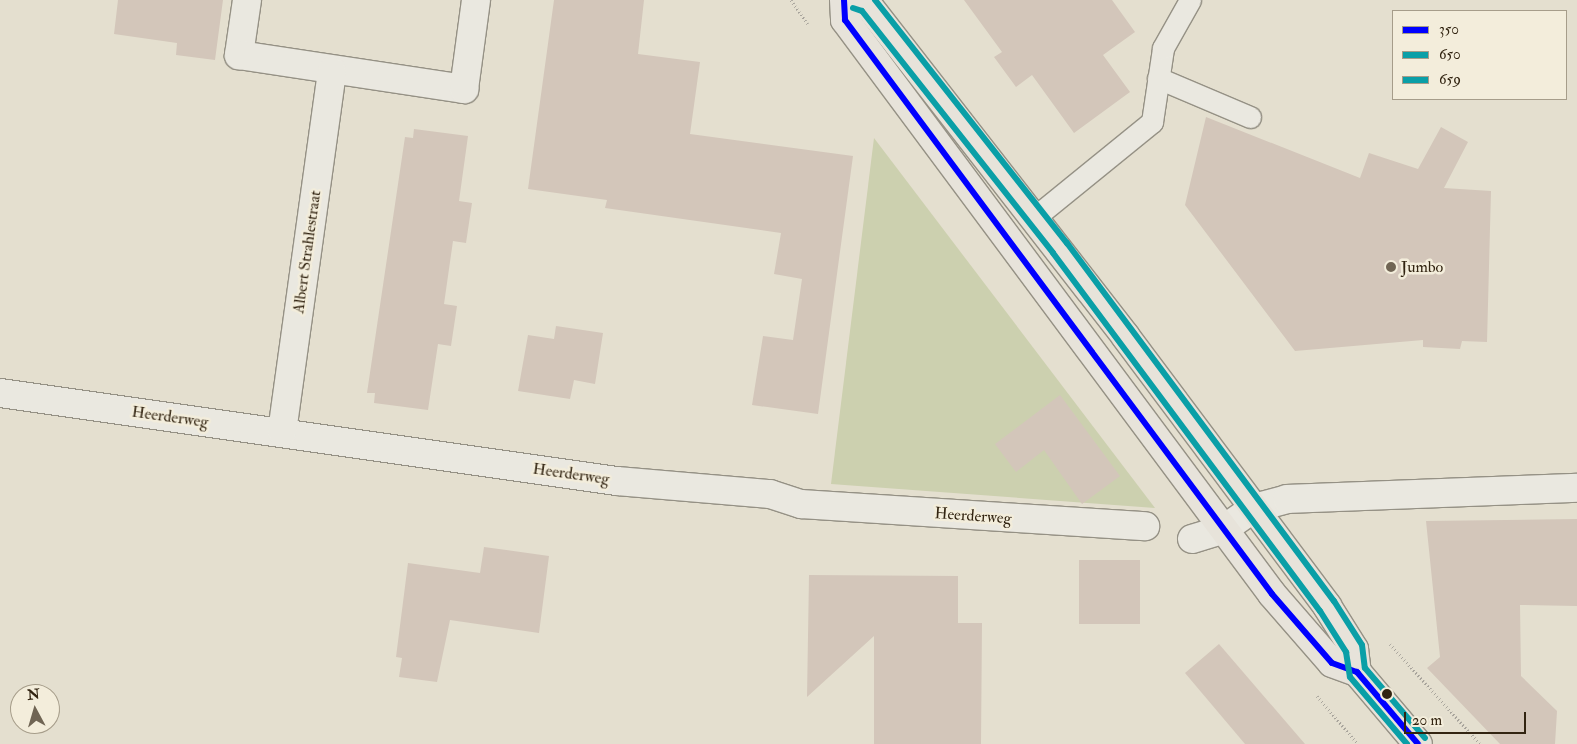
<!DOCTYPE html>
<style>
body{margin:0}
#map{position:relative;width:1577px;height:744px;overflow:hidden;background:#e4dfcf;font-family:"IM FELL Double Pica",serif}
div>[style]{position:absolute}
.green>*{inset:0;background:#ccd0af}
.building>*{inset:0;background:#d3c6ba;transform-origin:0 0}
.path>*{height:3px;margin-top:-1.5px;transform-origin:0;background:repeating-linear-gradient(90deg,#a8a49c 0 1px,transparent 0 3.5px)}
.roads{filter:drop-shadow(1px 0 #959185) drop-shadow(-1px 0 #959185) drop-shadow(0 1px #959185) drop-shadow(0 -1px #959185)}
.lane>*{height:21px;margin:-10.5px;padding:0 10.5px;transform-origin:10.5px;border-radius:10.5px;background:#eae8e0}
.street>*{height:28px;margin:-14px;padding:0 14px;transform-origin:14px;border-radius:14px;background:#eae8e0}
.secondary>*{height:28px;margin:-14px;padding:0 14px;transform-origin:14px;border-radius:14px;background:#eae8e0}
.primary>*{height:28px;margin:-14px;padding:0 14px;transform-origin:14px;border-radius:14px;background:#e7e3da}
.bus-1>*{height:6px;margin:-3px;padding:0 3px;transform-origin:3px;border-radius:3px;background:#00f}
.bus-2>*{height:6px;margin:-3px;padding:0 3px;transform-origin:3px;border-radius:3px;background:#0a9fa7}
.bus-3>*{height:6px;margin:-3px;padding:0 3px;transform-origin:3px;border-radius:3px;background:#0a9fa7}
.dots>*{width:14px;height:14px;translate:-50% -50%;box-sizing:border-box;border:2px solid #f3eddb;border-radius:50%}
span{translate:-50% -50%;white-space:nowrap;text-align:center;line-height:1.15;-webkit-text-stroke:5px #f3eddb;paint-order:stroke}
.street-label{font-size:16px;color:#322411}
.poi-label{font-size:16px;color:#322411}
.left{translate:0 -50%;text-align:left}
.legend{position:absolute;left:1392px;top:10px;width:175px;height:90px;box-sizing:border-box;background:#f3eddb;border:1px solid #a69d8a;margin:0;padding:6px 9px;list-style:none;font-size:15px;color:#322411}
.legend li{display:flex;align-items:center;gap:10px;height:25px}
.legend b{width:25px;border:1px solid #a69d8a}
.north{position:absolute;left:10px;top:684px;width:50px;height:50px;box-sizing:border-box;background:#f3eddb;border:1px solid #a69d8a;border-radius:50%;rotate:354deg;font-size:14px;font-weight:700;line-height:20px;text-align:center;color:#322411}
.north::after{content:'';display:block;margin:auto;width:18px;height:22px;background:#706554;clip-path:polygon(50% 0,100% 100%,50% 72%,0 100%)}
.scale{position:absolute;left:1404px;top:712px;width:122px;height:22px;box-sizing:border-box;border:2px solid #322411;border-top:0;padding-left:6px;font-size:15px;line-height:18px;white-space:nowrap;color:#322411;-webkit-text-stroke:4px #f3eddb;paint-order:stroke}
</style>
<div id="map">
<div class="green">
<div style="clip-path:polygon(874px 138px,1155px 508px,831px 484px)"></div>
</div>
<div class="building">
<div style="clip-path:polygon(118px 0,223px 0,215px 60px,176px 55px,177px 43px,114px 34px)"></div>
<div style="clip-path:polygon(554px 0,644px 0,638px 54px,700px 62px,690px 134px,853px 156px,818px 414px,752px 405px,763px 336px,793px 340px,802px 279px,774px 274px,781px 233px,605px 208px,607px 200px,528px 189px)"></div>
<div style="clip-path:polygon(964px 0,1112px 0,1135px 32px,1103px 55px,1130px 92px,1074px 133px,1032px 75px,1016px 87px,994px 57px,1002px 52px)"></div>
<div style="clip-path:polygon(1206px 117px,1360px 178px,1369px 153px,1418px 169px,1441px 127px,1468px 142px,1444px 188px,1491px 191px,1487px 342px,1462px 341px,1460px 349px,1423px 347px,1423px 340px,1295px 351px,1185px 205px)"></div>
<div style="clip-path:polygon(414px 129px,468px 136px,459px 201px,472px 203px,466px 243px,453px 241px,444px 304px,457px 306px,451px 346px,438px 344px,428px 410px,374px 403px,375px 393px,367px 393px,405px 137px,413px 138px)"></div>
<div style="clip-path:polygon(556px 326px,603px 333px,595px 384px,574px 380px,570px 399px,518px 391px,528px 335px,554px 339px)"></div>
<div style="clip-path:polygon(1060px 395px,1120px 476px,1082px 504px,1044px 450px,1016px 472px,995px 444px)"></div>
<div style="clip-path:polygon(1577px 519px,1577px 606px,1520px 605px,1521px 676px,1557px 711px,1555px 744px,1500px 744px,1427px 668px,1440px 657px,1426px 521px)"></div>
<div style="clip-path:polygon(484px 547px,549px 556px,539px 633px,450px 620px,437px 682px,399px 677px,402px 658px,396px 657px,408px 563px,480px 573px)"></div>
<div style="left:1079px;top:560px;width:61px;height:64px"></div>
<div style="clip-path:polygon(809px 575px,958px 576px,958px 623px,982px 623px,981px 744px,874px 744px,874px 636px,807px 697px)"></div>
<div style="clip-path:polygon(1219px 644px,1305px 744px,1245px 744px,1185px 673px)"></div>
</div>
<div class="path">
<div style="left:791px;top:0;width:29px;rotate:55deg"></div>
<div style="left:1390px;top:644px;width:135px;rotate:48deg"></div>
<div style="left:1317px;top:696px;width:63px;rotate:49.5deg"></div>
</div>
<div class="roads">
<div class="lane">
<div style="left:1158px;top:78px;width:100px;rotate:23deg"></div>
<div style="left:1035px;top:217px;width:151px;rotate:-39.1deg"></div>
<div style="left:1152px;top:122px;width:75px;rotate:-81.5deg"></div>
<div style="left:1163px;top:48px;width:55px;rotate:-60.6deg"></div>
</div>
<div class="street">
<div style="left:247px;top:0;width:56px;rotate:98.3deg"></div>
<div style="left:239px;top:55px;width:228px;rotate:8.6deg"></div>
<div style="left:464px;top:89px;width:90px;rotate:-82.3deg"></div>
<div style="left:0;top:393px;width:623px;rotate:8.12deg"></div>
<div style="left:617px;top:481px;width:154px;rotate:4.9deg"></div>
<div style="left:770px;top:494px;width:33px;rotate:18deg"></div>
<div style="left:801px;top:504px;width:345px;rotate:3.7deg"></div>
<div style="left:282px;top:432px;width:364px;rotate:-82.1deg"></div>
<div style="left:1192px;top:539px;width:34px;rotate:-17deg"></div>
</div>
<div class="secondary">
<div style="left:1224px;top:529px;width:37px;rotate:-35deg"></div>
<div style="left:1254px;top:508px;width:34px;rotate:-15deg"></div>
<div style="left:1287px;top:499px;width:290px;rotate:-2.2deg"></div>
</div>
<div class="primary">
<div style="left:844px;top:0;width:20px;rotate:87deg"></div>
<div style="left:845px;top:20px;width:715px;rotate:53.35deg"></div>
<div style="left:1272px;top:594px;width:91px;rotate:49deg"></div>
<div style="left:1332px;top:663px;width:27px;rotate:20deg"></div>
<div style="left:1357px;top:672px;width:94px;rotate:49.7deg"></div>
<div style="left:856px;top:0;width:12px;rotate:20deg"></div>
<div style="left:867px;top:4px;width:422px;rotate:52.1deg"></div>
<div style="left:1126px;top:337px;width:336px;rotate:53.2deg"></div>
<div style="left:1327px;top:606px;width:51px;rotate:57.9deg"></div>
<div style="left:1354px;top:649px;width:23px;rotate:83deg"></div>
</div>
</div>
<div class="bus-1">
<div style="left:844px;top:0;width:20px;rotate:87deg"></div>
<div style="left:845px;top:20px;width:715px;rotate:53.35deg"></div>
<div style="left:1272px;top:594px;width:91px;rotate:49deg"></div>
<div style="left:1332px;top:663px;width:27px;rotate:20deg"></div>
<div style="left:1357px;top:672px;width:94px;rotate:49.7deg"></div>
</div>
<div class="bus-2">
<div style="left:853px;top:8px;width:9px;rotate:18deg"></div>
<div style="left:862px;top:11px;width:308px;rotate:51.7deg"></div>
<div style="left:1053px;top:253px;width:447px;rotate:53.3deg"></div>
<div style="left:1320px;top:611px;width:49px;rotate:57.6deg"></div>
<div style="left:1346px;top:652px;width:25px;rotate:81deg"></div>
<div style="left:1350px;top:677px;width:88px;rotate:49.6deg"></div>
</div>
<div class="bus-3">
<div style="left:875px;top:0;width:310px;rotate:51.7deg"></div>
<div style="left:1067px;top:243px;width:447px;rotate:53.3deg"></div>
<div style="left:1334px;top:601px;width:52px;rotate:57.5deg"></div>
<div style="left:1362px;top:645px;width:23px;rotate:83deg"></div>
<div style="left:1365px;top:668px;width:92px;rotate:49.4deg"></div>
</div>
<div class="dots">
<div style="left:1391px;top:267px;background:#706554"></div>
<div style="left:1387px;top:694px;background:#322411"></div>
</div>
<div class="street-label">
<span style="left:307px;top:252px;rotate:-82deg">Albert Strahlestraat</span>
<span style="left:170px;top:417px;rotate:8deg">Heerderweg</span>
<span style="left:571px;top:474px;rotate:8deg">Heerderweg</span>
<span style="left:973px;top:516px;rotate:4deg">Heerderweg</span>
</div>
<div class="poi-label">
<span class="left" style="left:1401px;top:267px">Jumbo</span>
</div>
<ul class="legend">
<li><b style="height:6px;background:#00f"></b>350</li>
<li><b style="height:6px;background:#0a9fa7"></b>650</li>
<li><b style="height:6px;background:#0a9fa7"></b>659</li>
</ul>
<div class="north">N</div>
<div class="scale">20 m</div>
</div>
